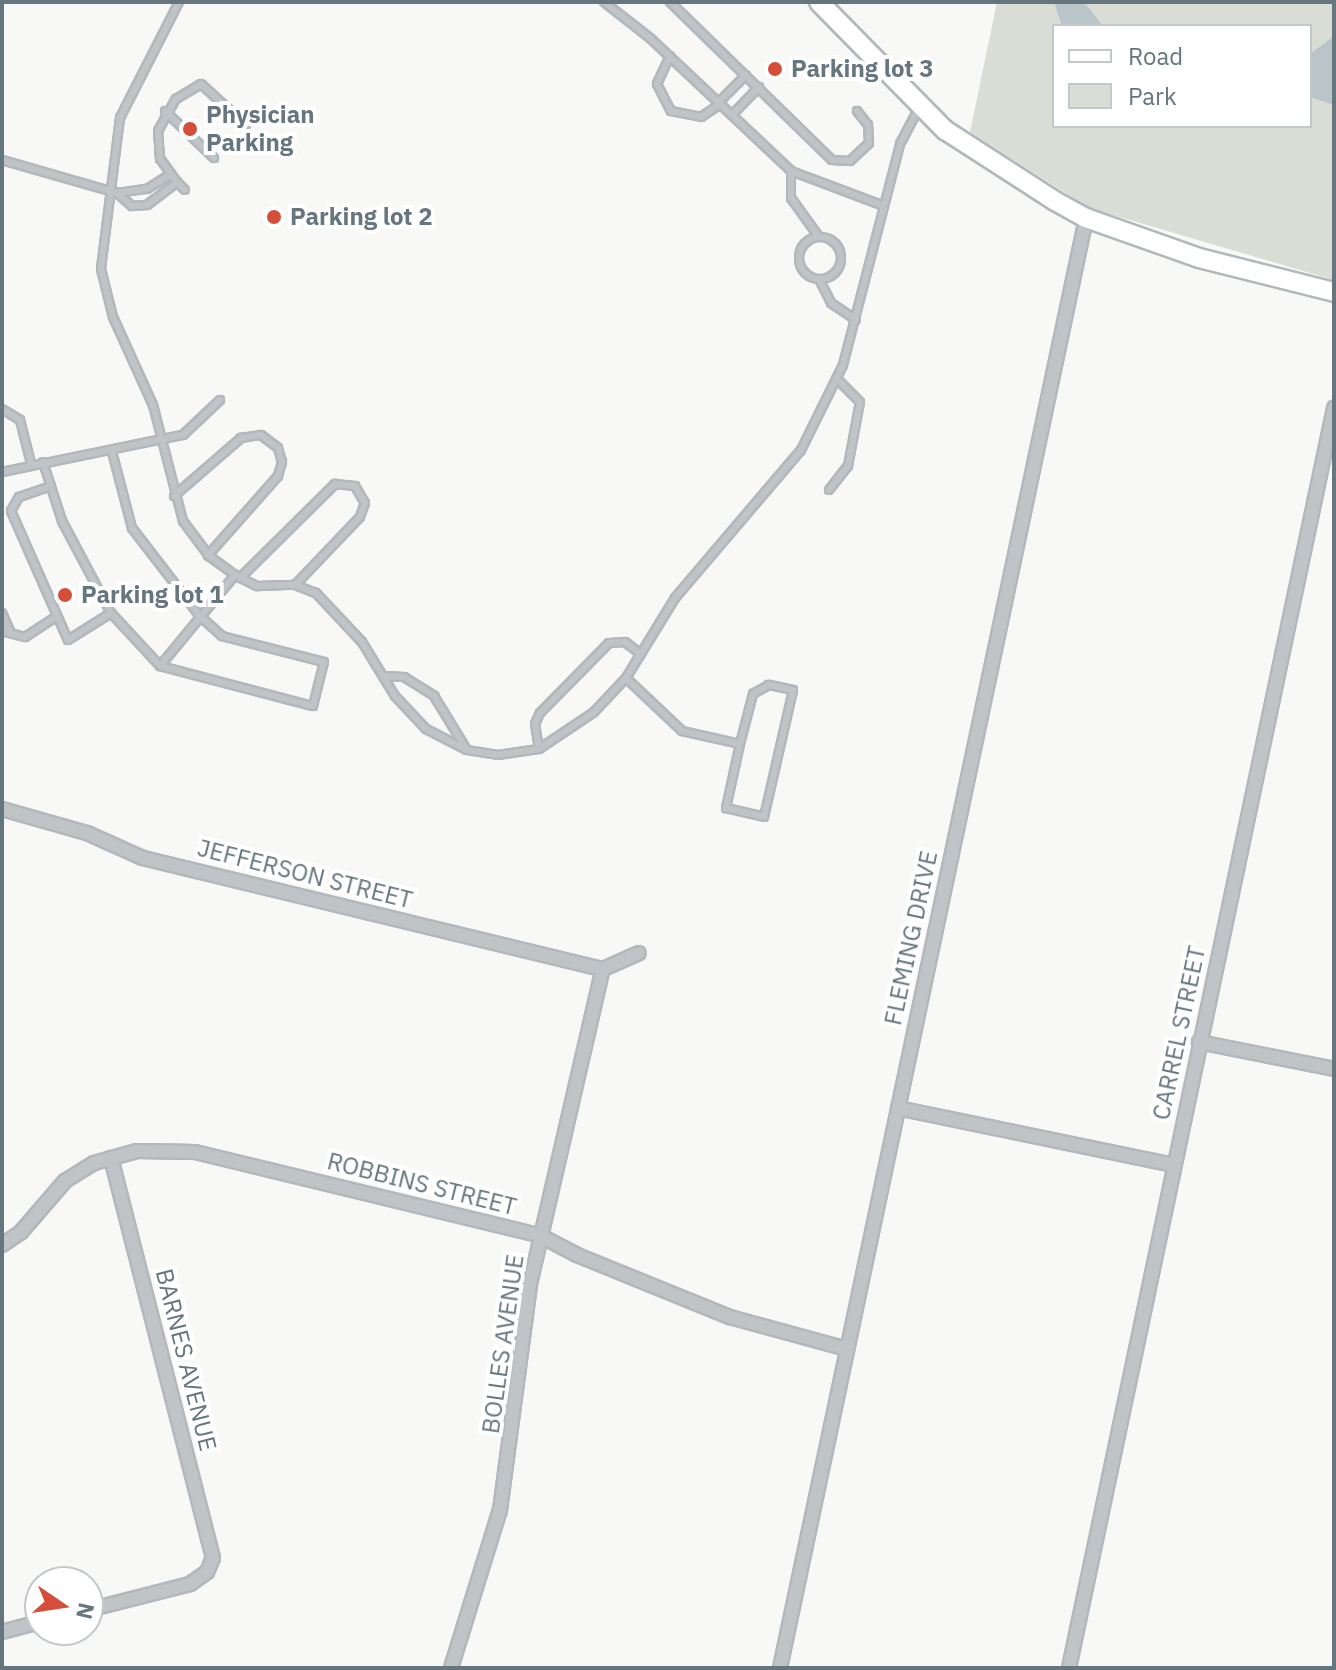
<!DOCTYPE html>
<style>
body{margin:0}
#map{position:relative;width:1336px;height:1670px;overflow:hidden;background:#f8f8f6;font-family:"IBM Plex Sans",sans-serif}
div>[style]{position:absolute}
.green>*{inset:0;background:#d9ddd5}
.water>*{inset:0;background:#b9c5c9}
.roads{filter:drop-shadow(2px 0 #b2b8bc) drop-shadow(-2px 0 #b2b8bc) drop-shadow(0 2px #b2b8bc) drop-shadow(0 -2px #b2b8bc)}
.lane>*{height:6px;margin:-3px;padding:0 3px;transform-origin:3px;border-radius:3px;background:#c0c4c7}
.lane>.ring{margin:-3px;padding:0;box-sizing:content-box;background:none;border:6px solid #c0c4c7;border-radius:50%}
.street>*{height:12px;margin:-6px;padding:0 6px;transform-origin:6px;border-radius:6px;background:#c0c4c7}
.secondary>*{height:18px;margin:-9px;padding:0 9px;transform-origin:9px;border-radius:9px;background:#fff}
.dots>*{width:22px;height:22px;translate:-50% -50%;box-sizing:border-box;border:4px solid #fff;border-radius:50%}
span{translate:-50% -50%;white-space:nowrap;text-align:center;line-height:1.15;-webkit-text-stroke:8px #fff;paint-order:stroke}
.poi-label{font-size:24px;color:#66767e;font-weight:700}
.left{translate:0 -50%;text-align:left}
.street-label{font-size:24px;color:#66767e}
.frame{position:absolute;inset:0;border:4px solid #66767e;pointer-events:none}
.legend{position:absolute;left:1052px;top:24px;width:260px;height:104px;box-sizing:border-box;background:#fff;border:2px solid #c2c8cb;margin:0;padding:10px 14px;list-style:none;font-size:24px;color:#66767e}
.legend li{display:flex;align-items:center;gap:16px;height:40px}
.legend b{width:40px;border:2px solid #c2c8cb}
.north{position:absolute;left:24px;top:1566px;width:80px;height:80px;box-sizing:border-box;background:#fff;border:2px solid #c2c8cb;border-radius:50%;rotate:103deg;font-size:22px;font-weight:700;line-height:32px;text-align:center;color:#66767e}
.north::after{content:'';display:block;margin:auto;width:28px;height:36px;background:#d54e39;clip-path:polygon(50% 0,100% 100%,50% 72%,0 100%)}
</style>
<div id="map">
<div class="green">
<div style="clip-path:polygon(evenodd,997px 2px,1334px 2px,1334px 280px,1089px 208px,970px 132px,997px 2px,1054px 26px,1310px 26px,1310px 126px,1054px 126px,1054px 26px)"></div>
</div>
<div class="water">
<div style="clip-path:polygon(1054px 2px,1084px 2px,1103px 26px,1062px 26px)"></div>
<div style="clip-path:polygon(1334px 36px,1334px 105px,1310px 97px,1310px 54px)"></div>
</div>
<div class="roads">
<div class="lane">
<div style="left:179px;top:2px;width:130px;rotate:117deg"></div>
<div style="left:120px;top:118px;width:152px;rotate:97.2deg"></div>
<div style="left:101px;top:269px;width:49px;rotate:76deg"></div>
<div style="left:113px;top:317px;width:97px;rotate:65.6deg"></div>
<div style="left:153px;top:405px;width:120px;rotate:75.5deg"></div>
<div style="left:183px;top:521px;width:44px;rotate:53.4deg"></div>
<div style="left:209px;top:556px;width:32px;rotate:36deg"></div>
<div style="left:235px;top:575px;width:25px;rotate:27deg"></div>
<div style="left:257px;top:586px;width:38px;rotate:-2deg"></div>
<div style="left:295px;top:585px;width:22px;rotate:21deg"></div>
<div style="left:316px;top:593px;width:67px;rotate:46.8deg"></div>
<div style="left:362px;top:642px;width:63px;rotate:58.6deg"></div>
<div style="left:395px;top:696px;width:45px;rotate:46.8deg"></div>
<div style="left:426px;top:729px;width:46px;rotate:27.1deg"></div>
<div style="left:467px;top:750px;width:31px;rotate:9deg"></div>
<div style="left:498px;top:755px;width:41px;rotate:-8.3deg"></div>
<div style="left:539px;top:749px;width:66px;rotate:-33.9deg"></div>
<div style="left:594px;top:712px;width:47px;rotate:-46.7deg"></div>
<div style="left:626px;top:678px;width:94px;rotate:-58.5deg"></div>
<div style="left:675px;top:598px;width:194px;rotate:-49.6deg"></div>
<div style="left:801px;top:450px;width:95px;rotate:-63.7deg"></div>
<div style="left:843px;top:365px;width:228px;rotate:-75.5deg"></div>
<div style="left:900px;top:144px;width:41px;rotate:-62.2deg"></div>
<div style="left:604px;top:2px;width:58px;rotate:38deg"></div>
<div style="left:650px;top:38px;width:194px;rotate:43.3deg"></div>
<div style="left:791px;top:171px;width:99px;rotate:20.6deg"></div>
<div style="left:670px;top:2px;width:226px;rotate:44.3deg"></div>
<div style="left:832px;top:160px;width:18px;rotate:3deg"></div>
<div style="left:850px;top:161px;width:26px;rotate:-43deg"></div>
<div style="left:869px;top:143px;width:18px;rotate:-93deg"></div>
<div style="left:868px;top:125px;width:18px;rotate:-128deg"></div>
<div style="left:670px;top:56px;width:31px;rotate:115deg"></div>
<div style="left:657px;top:84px;width:30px;rotate:63deg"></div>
<div style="left:671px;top:111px;width:31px;rotate:11deg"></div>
<div style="left:701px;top:117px;width:23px;rotate:-34deg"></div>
<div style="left:719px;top:102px;width:38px;rotate:-45deg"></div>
<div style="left:165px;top:111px;width:68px;rotate:43.8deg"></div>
<div style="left:732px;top:115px;width:39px;rotate:-46deg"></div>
<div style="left:2px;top:160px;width:120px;rotate:16deg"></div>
<div style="left:117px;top:193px;width:30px;rotate:-8deg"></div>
<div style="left:147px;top:189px;width:28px;rotate:-32deg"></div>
<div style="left:791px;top:171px;width:27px;rotate:90deg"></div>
<div style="left:791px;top:198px;width:48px;rotate:54.3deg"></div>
<div style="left:177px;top:182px;width:29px;rotate:-126deg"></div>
<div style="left:160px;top:159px;width:28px;rotate:-94deg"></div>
<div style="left:158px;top:131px;width:37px;rotate:-61deg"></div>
<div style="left:176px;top:99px;width:29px;rotate:-31deg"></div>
<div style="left:201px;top:84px;width:61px;rotate:42.3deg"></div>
<div style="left:117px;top:193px;width:20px;rotate:41deg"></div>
<div style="left:132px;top:206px;width:15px;rotate:-4deg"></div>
<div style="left:147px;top:205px;width:38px;rotate:-37deg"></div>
<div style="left:177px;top:182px;width:11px;rotate:45deg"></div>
<div class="ring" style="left:799px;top:237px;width:36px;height:36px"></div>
<div style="left:819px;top:279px;width:27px;rotate:63deg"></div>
<div style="left:831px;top:303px;width:30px;rotate:34deg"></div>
<div style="left:2px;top:409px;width:21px;rotate:31deg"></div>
<div style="left:20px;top:420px;width:44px;rotate:75.7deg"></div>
<div style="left:43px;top:462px;width:62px;rotate:72.1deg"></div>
<div style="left:62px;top:521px;width:104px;rotate:62deg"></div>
<div style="left:111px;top:613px;width:72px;rotate:47.2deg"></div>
<div style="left:160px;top:666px;width:158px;rotate:14.7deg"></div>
<div style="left:313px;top:706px;width:45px;rotate:-76deg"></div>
<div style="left:324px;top:662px;width:105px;rotate:-165.7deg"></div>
<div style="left:222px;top:636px;width:31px;rotate:-138deg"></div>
<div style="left:199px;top:615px;width:110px;rotate:-127.6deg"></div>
<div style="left:132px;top:528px;width:79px;rotate:-104.7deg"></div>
<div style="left:2px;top:472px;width:185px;rotate:-11.6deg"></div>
<div style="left:183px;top:435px;width:51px;rotate:-43.4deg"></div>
<div style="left:51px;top:486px;width:34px;rotate:161deg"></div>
<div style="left:19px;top:497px;width:16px;rotate:120deg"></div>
<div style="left:11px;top:511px;width:141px;rotate:66.2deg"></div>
<div style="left:68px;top:640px;width:51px;rotate:-32.1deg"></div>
<div style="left:829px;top:490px;width:31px;rotate:-52deg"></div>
<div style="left:848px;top:466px;width:65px;rotate:-79.4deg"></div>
<div style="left:860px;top:402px;width:33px;rotate:-135deg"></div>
<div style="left:174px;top:496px;width:89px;rotate:-40.9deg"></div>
<div style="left:241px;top:438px;width:20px;rotate:-9deg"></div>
<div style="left:261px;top:435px;width:21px;rotate:37deg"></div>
<div style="left:278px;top:448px;width:15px;rotate:74deg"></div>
<div style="left:282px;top:462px;width:15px;rotate:106deg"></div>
<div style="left:278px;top:476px;width:106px;rotate:131.5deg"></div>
<div style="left:240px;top:578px;width:134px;rotate:-44.7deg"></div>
<div style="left:335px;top:484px;width:20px;rotate:6deg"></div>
<div style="left:355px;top:486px;width:20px;rotate:60deg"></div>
<div style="left:365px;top:503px;width:15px;rotate:110deg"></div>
<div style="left:360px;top:517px;width:94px;rotate:133.7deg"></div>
<div style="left:2px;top:613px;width:22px;rotate:66deg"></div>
<div style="left:2px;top:631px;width:24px;rotate:15deg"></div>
<div style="left:25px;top:637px;width:38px;rotate:-33deg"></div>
<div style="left:160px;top:666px;width:118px;rotate:-50.5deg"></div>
<div style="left:383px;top:676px;width:21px;rotate:3deg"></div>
<div style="left:404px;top:677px;width:36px;rotate:32deg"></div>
<div style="left:434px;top:696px;width:63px;rotate:58.6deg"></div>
<div style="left:626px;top:678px;width:77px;rotate:43.4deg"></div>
<div style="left:682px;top:731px;width:59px;rotate:12.6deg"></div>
<div style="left:740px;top:744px;width:66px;rotate:102.3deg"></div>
<div style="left:726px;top:808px;width:39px;rotate:13deg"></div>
<div style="left:764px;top:817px;width:130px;rotate:-77.1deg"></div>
<div style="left:793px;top:690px;width:25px;rotate:-168deg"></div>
<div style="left:769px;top:685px;width:18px;rotate:151deg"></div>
<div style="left:753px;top:694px;width:52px;rotate:104.6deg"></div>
<div style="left:539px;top:749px;width:25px;rotate:-99deg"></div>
<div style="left:535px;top:724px;width:12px;rotate:-66deg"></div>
<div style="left:540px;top:713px;width:98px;rotate:-45.4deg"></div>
<div style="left:609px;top:643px;width:16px;rotate:-4deg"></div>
<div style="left:625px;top:642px;width:20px;rotate:37deg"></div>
</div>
<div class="street">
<div style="left:2px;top:809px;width:88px;rotate:15.8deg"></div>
<div style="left:87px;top:833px;width:61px;rotate:24.1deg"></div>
<div style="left:143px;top:858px;width:473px;rotate:13.6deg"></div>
<div style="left:1199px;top:1042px;width:138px;rotate:11.3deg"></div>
<div style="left:898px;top:1108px;width:281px;rotate:11.7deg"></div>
<div style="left:2px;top:1245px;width:23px;rotate:-34deg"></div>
<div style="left:21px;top:1232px;width:67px;rotate:-49.2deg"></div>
<div style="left:65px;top:1181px;width:34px;rotate:-32deg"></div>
<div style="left:94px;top:1163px;width:45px;rotate:-15.6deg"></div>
<div style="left:137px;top:1151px;width:58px;rotate:1deg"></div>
<div style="left:195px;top:1152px;width:356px;rotate:13.6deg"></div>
<div style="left:541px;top:1236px;width:41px;rotate:27.8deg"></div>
<div style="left:577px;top:1255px;width:165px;rotate:22.1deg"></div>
<div style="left:730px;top:1317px;width:121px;rotate:15.3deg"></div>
<div style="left:88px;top:1610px;width:105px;rotate:-14.3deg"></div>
<div style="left:190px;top:1584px;width:21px;rotate:-35deg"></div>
<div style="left:207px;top:1572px;width:15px;rotate:-67deg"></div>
<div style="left:213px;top:1558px;width:413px;rotate:-104.3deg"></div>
<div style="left:2px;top:1632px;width:39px;rotate:-15deg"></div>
<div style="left:451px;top:1668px;width:165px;rotate:-72.8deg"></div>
<div style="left:500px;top:1510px;width:228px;rotate:-82.4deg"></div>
<div style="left:530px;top:1284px;width:323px;rotate:-77deg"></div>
<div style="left:603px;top:969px;width:39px;rotate:-24deg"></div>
<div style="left:780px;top:1668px;width:1482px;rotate:-78.08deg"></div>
<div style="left:1069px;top:1668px;width:1288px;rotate:-78.12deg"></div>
</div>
<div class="secondary">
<div style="left:819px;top:2px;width:180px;rotate:45.5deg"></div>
<div style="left:945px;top:130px;width:131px;rotate:32.8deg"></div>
<div style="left:1055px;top:201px;width:35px;rotate:29deg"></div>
<div style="left:1086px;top:218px;width:120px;rotate:19.5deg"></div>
<div style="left:1199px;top:258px;width:139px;rotate:14.1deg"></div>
</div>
</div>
<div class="dots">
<div style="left:775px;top:69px;background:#d54e39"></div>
<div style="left:190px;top:129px;background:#d54e39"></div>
<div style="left:274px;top:217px;background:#d54e39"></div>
<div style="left:65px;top:595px;background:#d54e39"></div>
</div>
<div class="poi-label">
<span class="left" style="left:791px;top:69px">Parking lot 3</span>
<span class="left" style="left:206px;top:129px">Physician<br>Parking</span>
<span class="left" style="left:290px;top:217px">Parking lot 2</span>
<span class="left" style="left:81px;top:595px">Parking lot 1</span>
</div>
<div class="street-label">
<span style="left:305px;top:874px;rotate:14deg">JEFFERSON STREET</span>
<span style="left:911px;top:938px;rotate:-78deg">FLEMING DRIVE</span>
<span style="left:1179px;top:1033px;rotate:-78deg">CARREL STREET</span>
<span style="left:422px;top:1184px;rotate:14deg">ROBBINS STREET</span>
<span style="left:503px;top:1344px;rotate:-82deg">BOLLES AVENUE</span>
<span style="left:186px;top:1360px;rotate:76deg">BARNES AVENUE</span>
</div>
<div class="frame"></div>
<ul class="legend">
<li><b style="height:10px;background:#fff"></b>Road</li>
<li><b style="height:22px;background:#d9ddd5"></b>Park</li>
</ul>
<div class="north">N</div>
</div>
